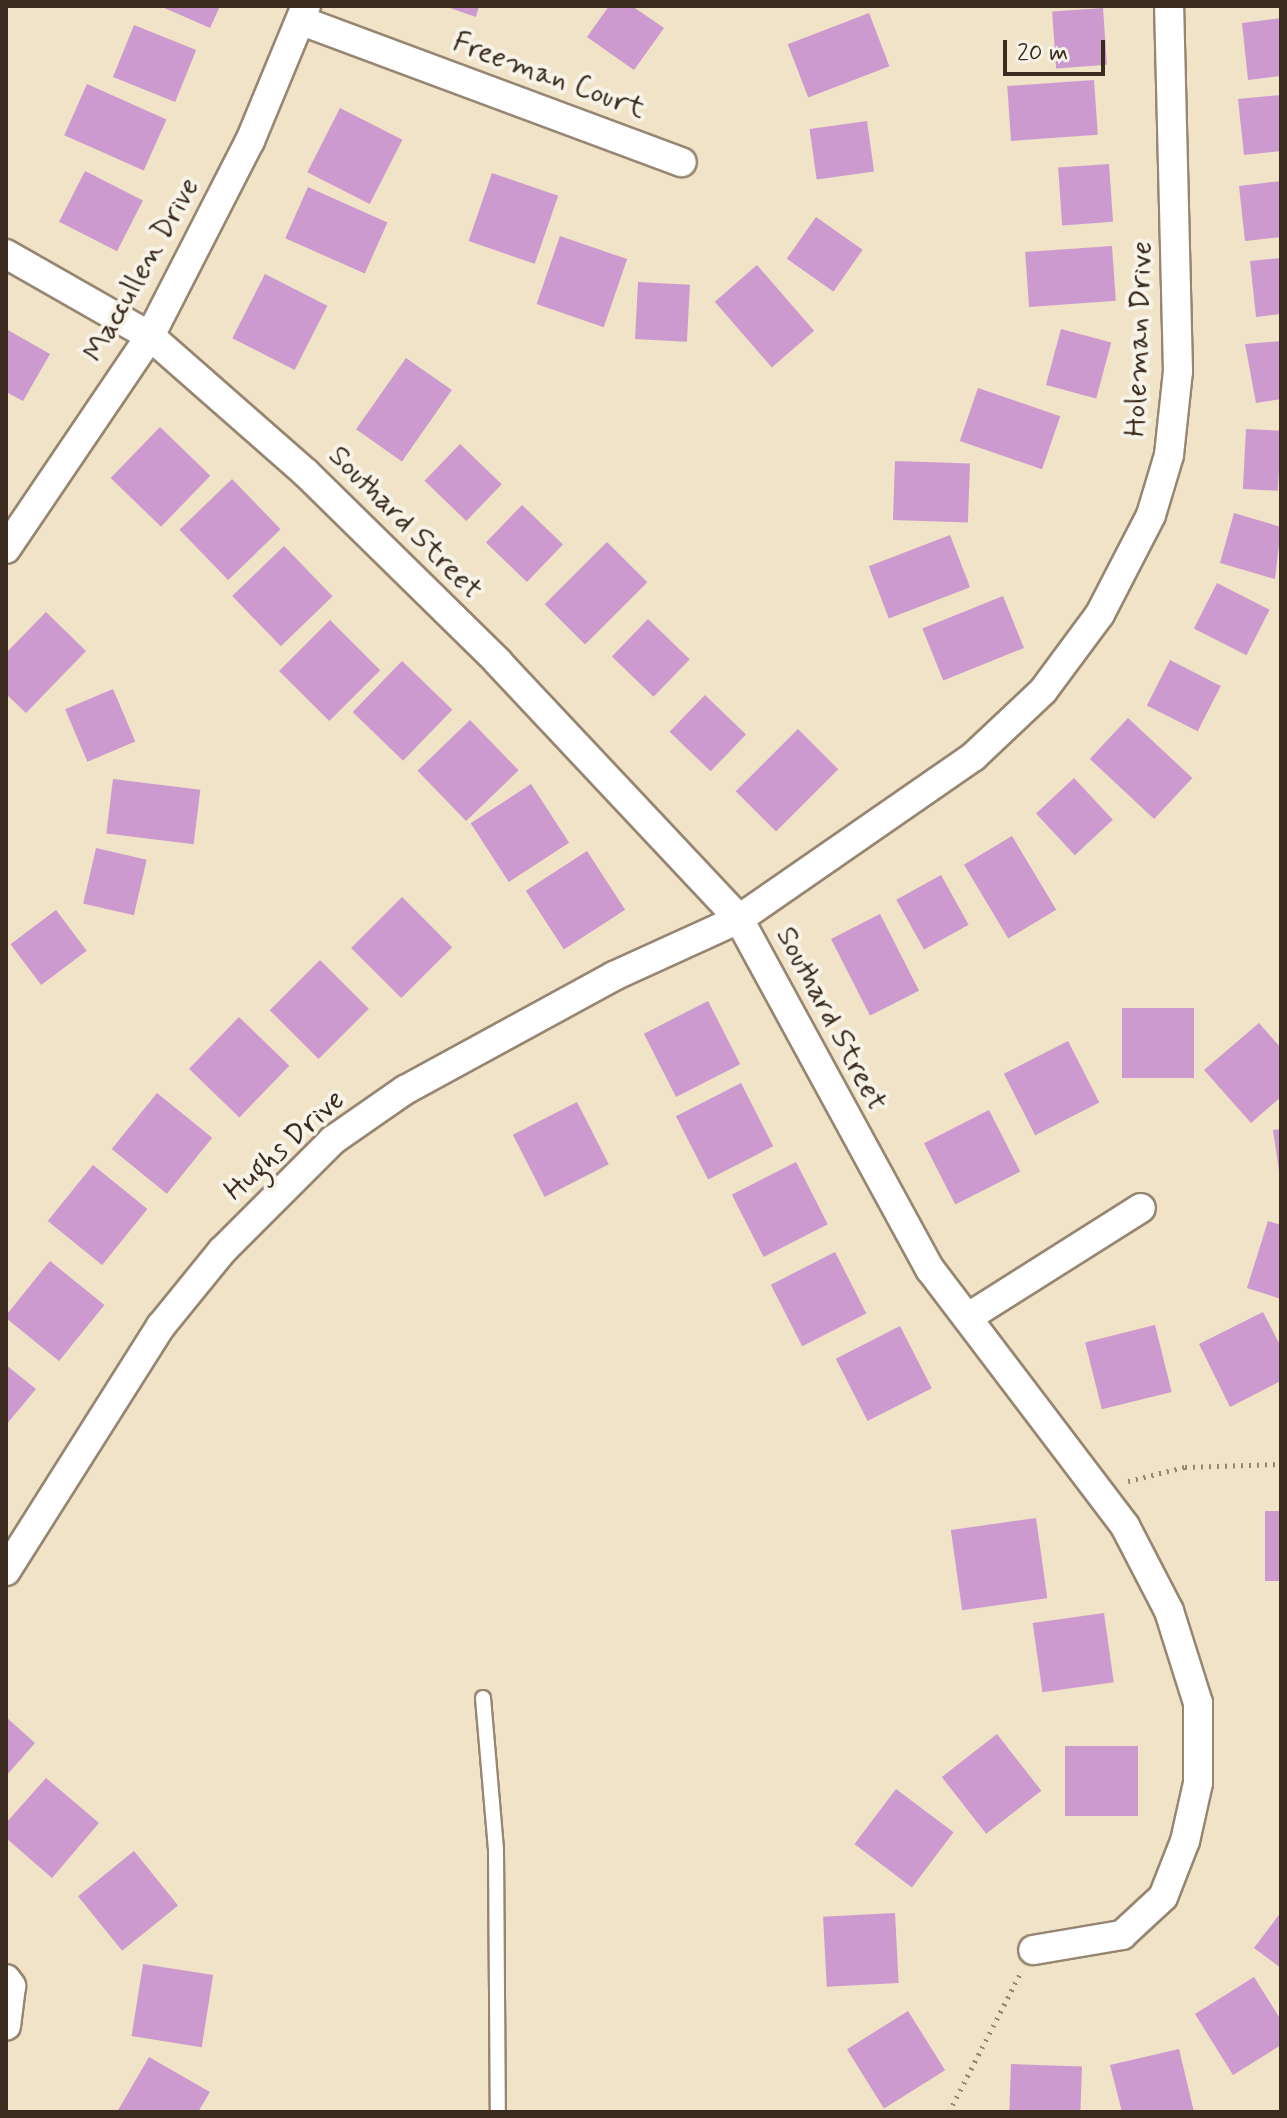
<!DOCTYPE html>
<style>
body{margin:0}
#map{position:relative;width:1287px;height:2118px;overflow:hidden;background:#f0e3c7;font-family:Mynerve,sans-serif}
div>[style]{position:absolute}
.building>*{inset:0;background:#cc9acf;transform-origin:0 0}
.path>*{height:5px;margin-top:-2.5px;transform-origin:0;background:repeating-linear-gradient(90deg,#968672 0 2px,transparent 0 8px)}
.roads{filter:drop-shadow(2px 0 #968672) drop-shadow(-2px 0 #968672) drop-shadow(0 2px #968672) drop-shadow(0 -2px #968672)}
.service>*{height:14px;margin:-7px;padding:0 7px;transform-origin:7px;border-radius:7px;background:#fff}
.minor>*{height:28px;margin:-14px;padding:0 14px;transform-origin:14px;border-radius:14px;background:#fff}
span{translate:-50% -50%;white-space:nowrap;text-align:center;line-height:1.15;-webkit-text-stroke:8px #f7f3e8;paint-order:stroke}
.street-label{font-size:30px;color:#3b2a1e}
.frame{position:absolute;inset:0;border:8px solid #3b2a1e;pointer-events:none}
.scale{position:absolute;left:1003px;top:40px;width:102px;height:36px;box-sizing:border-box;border:4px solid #3b2a1e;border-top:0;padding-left:10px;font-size:24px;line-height:28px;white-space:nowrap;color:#3b2a1e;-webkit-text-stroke:6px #f7f3e8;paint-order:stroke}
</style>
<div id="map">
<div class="building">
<div style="clip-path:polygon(160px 6px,220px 6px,210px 28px)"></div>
<div style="clip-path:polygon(444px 6px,479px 6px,476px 17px)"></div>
<div style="clip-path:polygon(609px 6px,632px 6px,664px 28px,634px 70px,587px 37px)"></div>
<div style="left:1103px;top:8px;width:57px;height:51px;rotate:86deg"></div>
<div style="left:869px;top:13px;width:57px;height:87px;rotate:69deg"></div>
<div style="clip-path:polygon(1281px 18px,1281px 76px,1248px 80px,1242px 23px)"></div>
<div style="left:134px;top:25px;width:67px;height:56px;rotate:22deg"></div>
<div style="left:1094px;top:80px;width:55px;height:87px;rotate:86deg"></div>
<div style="left:87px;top:84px;width:87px;height:56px;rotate:24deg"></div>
<div style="clip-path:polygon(1281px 95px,1281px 151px,1244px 155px,1238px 99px)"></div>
<div style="left:340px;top:108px;width:70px;height:72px;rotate:27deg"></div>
<div style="left:867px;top:121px;width:51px;height:58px;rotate:82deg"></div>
<div style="left:1109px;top:164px;width:58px;height:51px;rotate:86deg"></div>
<div style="left:85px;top:171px;width:65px;height:57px;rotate:27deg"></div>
<div style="left:492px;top:173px;width:70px;height:72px;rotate:19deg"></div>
<div style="clip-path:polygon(1281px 181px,1281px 237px,1245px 241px,1239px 186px)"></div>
<div style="left:308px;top:187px;width:87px;height:56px;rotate:24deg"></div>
<div style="left:816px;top:217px;width:57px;height:51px;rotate:35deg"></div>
<div style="left:560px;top:236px;width:71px;height:72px;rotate:19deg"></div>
<div style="left:1112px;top:246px;width:55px;height:87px;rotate:86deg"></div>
<div style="clip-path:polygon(1281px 258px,1281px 314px,1256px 317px,1250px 261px)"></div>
<div style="left:757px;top:265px;width:87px;height:56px;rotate:49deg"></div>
<div style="left:265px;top:274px;width:70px;height:72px;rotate:27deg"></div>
<div style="left:638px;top:282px;width:52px;height:57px;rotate:3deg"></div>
<div style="clip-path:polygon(6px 329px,50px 354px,23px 401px,6px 392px)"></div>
<div style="left:1061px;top:329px;width:52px;height:58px;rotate:15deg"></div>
<div style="clip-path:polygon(1281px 341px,1281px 399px,1256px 403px,1245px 344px)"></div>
<div style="left:406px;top:358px;width:56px;height:87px;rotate:35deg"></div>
<div style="left:978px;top:388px;width:87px;height:56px;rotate:19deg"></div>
<div style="left:160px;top:427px;width:70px;height:71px;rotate:44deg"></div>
<div style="left:1246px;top:429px;width:35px;height:60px;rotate:3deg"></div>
<div style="left:460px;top:444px;width:58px;height:51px;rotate:44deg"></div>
<div style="left:895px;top:461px;width:75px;height:59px;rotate:2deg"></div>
<div style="left:232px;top:479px;width:70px;height:73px;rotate:46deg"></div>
<div style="left:522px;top:505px;width:57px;height:52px;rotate:44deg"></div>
<div style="clip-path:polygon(1234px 513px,1281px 527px,1275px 579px,1220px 563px)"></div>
<div style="left:950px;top:535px;width:56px;height:87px;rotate:69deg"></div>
<div style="left:607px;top:542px;width:57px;height:88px;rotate:45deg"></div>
<div style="left:284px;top:546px;width:70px;height:72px;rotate:46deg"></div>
<div style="left:1217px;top:583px;width:59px;height:51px;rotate:27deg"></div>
<div style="left:1003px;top:596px;width:56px;height:87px;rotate:68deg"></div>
<div style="clip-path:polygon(46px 612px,86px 651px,26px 713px,6px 694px,6px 653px)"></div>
<div style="left:648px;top:619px;width:58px;height:52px;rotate:44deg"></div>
<div style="left:330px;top:620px;width:71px;height:72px;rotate:45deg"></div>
<div style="left:1170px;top:660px;width:57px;height:51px;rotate:27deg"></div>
<div style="left:402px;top:661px;width:70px;height:71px;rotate:44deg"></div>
<div style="left:113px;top:689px;width:57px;height:52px;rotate:67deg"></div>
<div style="left:705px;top:695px;width:57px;height:51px;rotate:44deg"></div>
<div style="left:1128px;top:718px;width:88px;height:56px;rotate:43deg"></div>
<div style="left:470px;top:720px;width:70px;height:73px;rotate:46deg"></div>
<div style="left:798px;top:729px;width:57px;height:88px;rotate:45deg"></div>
<div style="left:1074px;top:778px;width:57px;height:52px;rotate:47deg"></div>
<div style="left:113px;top:779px;width:88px;height:55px;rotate:7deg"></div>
<div style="left:531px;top:784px;width:70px;height:72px;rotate:57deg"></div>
<div style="left:1012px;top:836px;width:86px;height:56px;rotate:59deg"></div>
<div style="left:96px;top:848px;width:52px;height:57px;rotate:13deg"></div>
<div style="left:587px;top:851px;width:70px;height:73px;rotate:57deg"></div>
<div style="left:941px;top:875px;width:57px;height:51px;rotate:61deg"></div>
<div style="left:402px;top:897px;width:71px;height:72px;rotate:45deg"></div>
<div style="left:56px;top:910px;width:51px;height:57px;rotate:53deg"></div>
<div style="left:880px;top:914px;width:86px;height:55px;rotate:63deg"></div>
<div style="left:320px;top:960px;width:69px;height:71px;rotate:45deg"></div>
<div style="left:708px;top:1001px;width:71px;height:72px;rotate:63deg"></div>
<div style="left:1122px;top:1008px;width:72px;height:70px"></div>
<div style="left:239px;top:1017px;width:70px;height:72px;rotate:44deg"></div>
<div style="clip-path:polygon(1259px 1023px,1281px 1048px,1281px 1097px,1251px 1123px,1204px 1070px)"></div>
<div style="left:1068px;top:1041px;width:69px;height:72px;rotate:63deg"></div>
<div style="left:741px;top:1083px;width:71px;height:73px;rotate:63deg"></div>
<div style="left:157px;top:1093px;width:71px;height:72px;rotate:39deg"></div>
<div style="left:577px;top:1102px;width:70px;height:72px;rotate:63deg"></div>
<div style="left:989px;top:1110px;width:69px;height:73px;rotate:63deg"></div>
<div style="clip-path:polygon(1281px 1129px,1281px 1171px,1279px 1171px,1273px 1130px)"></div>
<div style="left:796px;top:1162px;width:70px;height:72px;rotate:63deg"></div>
<div style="left:93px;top:1165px;width:70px;height:72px;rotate:39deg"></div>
<div style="clip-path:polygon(1268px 1221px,1281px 1225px,1281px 1299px,1247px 1288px)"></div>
<div style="left:835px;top:1252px;width:69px;height:72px;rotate:63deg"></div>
<div style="left:50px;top:1261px;width:70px;height:72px;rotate:39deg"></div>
<div style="clip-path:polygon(1263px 1312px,1281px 1347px,1281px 1381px,1230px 1407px,1199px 1344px)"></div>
<div style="left:1155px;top:1325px;width:69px;height:72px;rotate:76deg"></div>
<div style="left:900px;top:1326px;width:70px;height:72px;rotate:63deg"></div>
<div style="clip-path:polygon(6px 1365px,36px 1389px,6px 1425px)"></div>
<div style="left:1281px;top:1511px;width:70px;height:16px;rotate:90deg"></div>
<div style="left:1036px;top:1518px;width:81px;height:86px;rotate:82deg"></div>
<div style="left:1104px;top:1613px;width:70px;height:72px;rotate:82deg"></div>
<div style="clip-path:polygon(6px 1717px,35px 1743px,6px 1776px)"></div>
<div style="left:997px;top:1734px;width:72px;height:70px;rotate:52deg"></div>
<div style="left:1138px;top:1746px;width:70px;height:73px;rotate:90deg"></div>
<div style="clip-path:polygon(46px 1778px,99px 1823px,52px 1878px,6px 1838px,6px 1823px)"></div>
<div style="left:896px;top:1789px;width:72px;height:69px;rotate:37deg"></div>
<div style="left:134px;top:1851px;width:70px;height:72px;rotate:51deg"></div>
<div style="clip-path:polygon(1281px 1912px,1281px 1968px,1254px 1948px)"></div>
<div style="left:895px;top:1913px;width:70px;height:72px;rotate:87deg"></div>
<div style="left:143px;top:1964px;width:71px;height:73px;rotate:9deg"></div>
<div style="clip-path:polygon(1254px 1977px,1281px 2020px,1281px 2045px,1233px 2075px,1195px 2014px)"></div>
<div style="left:908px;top:2011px;width:70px;height:72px;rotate:58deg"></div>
<div style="clip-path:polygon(1179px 2049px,1194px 2112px,1122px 2112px,1110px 2065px)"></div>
<div style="clip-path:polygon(149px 2057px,210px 2092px,198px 2112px,117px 2112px)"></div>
<div style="left:1011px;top:2064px;width:71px;height:48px;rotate:2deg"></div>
</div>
<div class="path">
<div style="left:1128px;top:1481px;width:59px;rotate:-13.8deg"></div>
<div style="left:1185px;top:1467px;width:96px;rotate:-1.8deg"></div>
<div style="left:949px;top:2112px;width:155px;rotate:-62.8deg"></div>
</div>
<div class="roads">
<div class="service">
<div style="left:483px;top:1698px;width:153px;rotate:85.1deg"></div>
<div style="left:496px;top:1850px;width:262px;rotate:89.6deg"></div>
</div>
<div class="minor">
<div style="left:302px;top:21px;width:405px;rotate:20.4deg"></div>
<div style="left:6px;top:254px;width:166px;rotate:29.7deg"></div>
<div style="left:150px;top:336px;width:208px;rotate:41.3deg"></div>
<div style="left:306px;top:473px;width:269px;rotate:44.5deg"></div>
<div style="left:498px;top:662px;width:352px;rotate:46.8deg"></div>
<div style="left:739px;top:919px;width:399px;rotate:61.4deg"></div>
<div style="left:930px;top:1269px;width:323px;rotate:52.8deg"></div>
<div style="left:1125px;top:1526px;width:96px;rotate:62.6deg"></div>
<div style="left:1169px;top:1611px;width:96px;rotate:72.5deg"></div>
<div style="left:1198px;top:1703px;width:80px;rotate:90deg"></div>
<div style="left:1198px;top:1783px;width:59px;rotate:102.6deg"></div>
<div style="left:1185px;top:1841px;width:60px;rotate:111.4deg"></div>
<div style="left:1163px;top:1897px;width:56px;rotate:137.2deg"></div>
<div style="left:1122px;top:1935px;width:90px;rotate:170.4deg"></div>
<div style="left:6px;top:549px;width:257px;rotate:-55.9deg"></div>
<div style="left:150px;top:336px;width:219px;rotate:-62.9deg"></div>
<div style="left:250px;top:141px;width:146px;rotate:-67.5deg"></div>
<div style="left:970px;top:1316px;width:202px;rotate:-32.3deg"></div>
<div style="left:6px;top:1571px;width:290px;rotate:-57.7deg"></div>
<div style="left:161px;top:1326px;width:97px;rotate:-50.9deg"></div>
<div style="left:222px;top:1251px;width:157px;rotate:-45deg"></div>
<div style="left:333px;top:1140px;width:88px;rotate:-34.8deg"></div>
<div style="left:405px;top:1090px;width:238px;rotate:-28.6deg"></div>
<div style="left:614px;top:976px;width:137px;rotate:-24.5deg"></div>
<div style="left:739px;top:919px;width:285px;rotate:-34.7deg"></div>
<div style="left:973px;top:757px;width:96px;rotate:-43.3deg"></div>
<div style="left:1043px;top:691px;width:96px;rotate:-53.5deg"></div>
<div style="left:1100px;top:614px;width:111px;rotate:-62.7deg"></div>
<div style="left:1151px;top:515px;width:63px;rotate:-73.3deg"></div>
<div style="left:1169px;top:455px;width:84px;rotate:-83.9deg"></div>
<div style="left:1178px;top:371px;width:365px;rotate:-91.4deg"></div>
<div style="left:6px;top:1979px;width:9px;rotate:54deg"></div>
<div style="left:11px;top:1986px;width:40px;rotate:97.1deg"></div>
</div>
</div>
<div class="street-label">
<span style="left:549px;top:76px;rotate:20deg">Freeman Court</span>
<span style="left:142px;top:270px;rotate:-61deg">Maccullen Drive</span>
<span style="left:1139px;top:339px;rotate:-88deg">Holeman Drive</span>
<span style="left:405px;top:523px;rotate:45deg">Southard Street</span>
<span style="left:831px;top:1019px;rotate:62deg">Southard Street</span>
<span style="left:285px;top:1146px;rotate:-42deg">Hughs Drive</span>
</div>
<div class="frame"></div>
<div class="scale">20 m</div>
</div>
